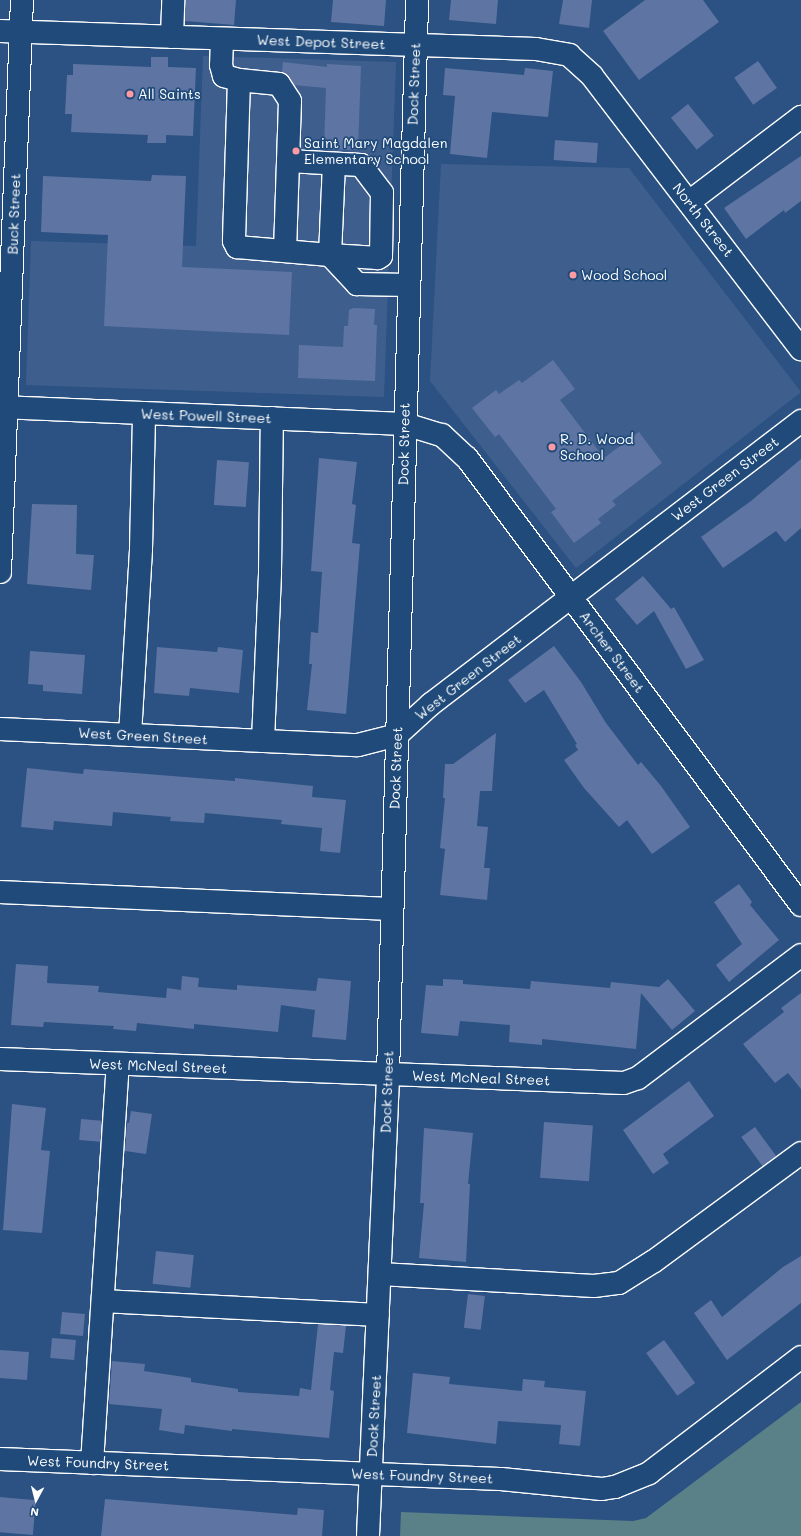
<!DOCTYPE html>
<style>
body{margin:0}
#map{position:relative;width:801px;height:1536px;overflow:hidden;background:#2b5282;font-family:Mali,sans-serif}
div>[style]{position:absolute}
.built>*{inset:0;background:#3e5f8e}
.green>*{inset:0;background:#598187}
.building>*{inset:0;background:#5e74a3;transform-origin:0 0}
.roads{filter:drop-shadow(1px 0 #fff) drop-shadow(-1px 0 #fff) drop-shadow(0 1px #fff) drop-shadow(0 -1px #fff)}
.minor>*{height:22px;margin:-11px;padding:0 11px;transform-origin:11px;border-radius:11px;background:#1f4a7a}
.dots>*{width:11px;height:11px;translate:-50% -50%;box-sizing:border-box;border:2px solid #1f4a7a;border-radius:50%}
span{translate:-50% -50%;white-space:nowrap;text-align:center;line-height:1.15;-webkit-text-stroke:3.5px #1f4a7a;paint-order:stroke}
.street-label{font-size:14px;color:#fff}
.poi-label{font-size:14px;color:#fff}
.left{translate:0 -50%;text-align:left}
.north{position:absolute;left:16px;top:1480px;width:40px;height:40px;-webkit-text-stroke:3px #1f4a7a;paint-order:stroke;rotate:187deg;font-size:11px;font-weight:700;line-height:16px;text-align:center;color:#fff}
.north::after{content:'';display:block;margin:auto;width:14px;height:18px;background:#fff;clip-path:polygon(50% 0,100% 100%,50% 72%,0 100%)}
</style>
<div id="map">
<div class="built">
<div style="clip-path:polygon(203px 56px,396px 62px,384px 397px,26px 385px,31px 241px,196px 246px)"></div>
<div style="clip-path:polygon(441px 164px,629px 168px,801px 392px,576px 568px,430px 381px)"></div>
</div>
<div class="green">
<div style="clip-path:polygon(801px 1402px,801px 1536px,400px 1536px,401px 1512px,633px 1521px,646px 1518px)"></div>
</div>
<div class="building">
<div style="clip-path:polygon(185px 0,236px 0,234px 25px,185px 21px)"></div>
<div style="clip-path:polygon(333px 0,386px 0,384px 26px,331px 22px)"></div>
<div style="clip-path:polygon(451px 0,498px 0,496px 24px,449px 20px)"></div>
<div style="clip-path:polygon(563px 0,592px 0,589px 28px,559px 24px)"></div>
<div style="clip-path:polygon(645px 0,703px 0,719px 22px,639px 80px,603px 31px)"></div>
<div style="clip-path:polygon(151px 57px,168px 57px,168px 67px,196px 68px,193px 136px,166px 135px,166px 143px,147px 143px,148px 135px,71px 132px,72px 114px,65px 114px,67px 75px,73px 75px,73px 64px,151px 67px)"></div>
<div style="left:758px;top:61px;width:33px;height:29px;rotate:55deg"></div>
<div style="clip-path:polygon(283px 62px,327px 67px,327px 64px,361px 66px,358px 150px,324px 149px,326px 88px,294px 85px,282px 72px)"></div>
<div style="clip-path:polygon(445px 68px,524px 75px,525px 68px,553px 71px,548px 117px,492px 112px,487px 158px,450px 154px,455px 96px,443px 95px)"></div>
<div style="left:688px;top:104px;width:41px;height:22px;rotate:51deg"></div>
<div style="left:555px;top:140px;width:43px;height:20px;rotate:4deg"></div>
<div style="clip-path:polygon(801px 156px,801px 201px,785px 213px,784px 210px,746px 239px,724px 208px)"></div>
<div style="clip-path:polygon(152px 175px,186px 176px,182px 267px,292px 272px,289px 335px,104px 326px,108px 235px,41px 232px,43px 176px,151px 181px)"></div>
<div style="clip-path:polygon(353px 308px,375px 309px,374px 325px,377px 325px,375px 381px,298px 378px,299px 345px,343px 347px,344px 326px,348px 326px,349px 310px)"></div>
<div style="clip-path:polygon(553px 360px,575px 389px,560px 400px,604px 458px,639px 432px,662px 463px,612px 501px,616px 505px,598px 519px,601px 523px,574px 543px,551px 512px,556px 509px,499px 434px,495px 437px,472px 408px,496px 390px,499px 394px,519px 380px,522px 383px)"></div>
<div style="clip-path:polygon(319px 458px,357px 462px,352px 504px,356px 505px,352px 543px,360px 544px,346px 714px,307px 710px,312px 664px,309px 664px,311px 632px,318px 633px,322px 572px,311px 571px)"></div>
<div style="clip-path:polygon(801px 459px,801px 528px,785px 542px,776px 531px,723px 568px,701px 537px,751px 501px)"></div>
<div style="left:217px;top:460px;width:32px;height:45px;rotate:4deg"></div>
<div style="clip-path:polygon(32px 504px,77px 505px,76px 554px,94px 555px,91px 590px,27px 584px)"></div>
<div style="clip-path:polygon(643px 576px,671px 609px,674px 607px,704px 660px,686px 669px,654px 611px,637px 625px,615px 599px)"></div>
<div style="clip-path:polygon(554px 646px,581px 682px,606px 723px,638px 765px,641px 762px,661px 786px,690px 827px,652px 854px,627px 820px,619px 827px,584px 788px,564px 760px,578px 750px,575px 745px,577px 744px,544px 690px,525px 703px,508px 680px)"></div>
<div style="clip-path:polygon(157px 647px,217px 652px,218px 647px,243px 650px,239px 693px,190px 688px,189px 696px,154px 693px)"></div>
<div style="clip-path:polygon(30px 651px,85px 655px,82px 694px,43px 691px,43px 685px,28px 684px)"></div>
<div style="clip-path:polygon(496px 733px,492px 791px,480px 791px,477px 826px,488px 827px,484px 868px,490px 868px,487px 900px,440px 895px,445px 849px,440px 848px,445px 798px,443px 798px,445px 764px,453px 764px)"></div>
<div style="clip-path:polygon(27px 768px,83px 774px,84px 769px,235px 781px,235px 778px,313px 786px,312px 797px,346px 800px,340px 853px,320px 851px,322px 828px,281px 824px,282px 820px,205px 813px,204px 823px,170px 821px,171px 817px,113px 812px,112px 826px,54px 821px,53px 830px,21px 827px)"></div>
<div style="clip-path:polygon(739px 884px,752px 902px,750px 905px,779px 940px,729px 982px,716px 965px,742px 944px,714px 902px)"></div>
<div style="clip-path:polygon(16px 964px,48px 966px,47px 983px,99px 986px,98px 992px,166px 998px,167px 988px,181px 990px,182px 976px,199px 978px,198px 987px,237px 990px,237px 985px,316px 991px,318px 978px,351px 981px,346px 1040px,312px 1037px,315px 1010px,281px 1005px,278px 1032px,194px 1024px,194px 1029px,137px 1023px,136px 1031px,113px 1029px,114px 1026px,44px 1022px,43px 1027px,11px 1025px)"></div>
<div style="clip-path:polygon(443px 979px,463px 980px,463px 984px,530px 989px,531px 981px,610px 988px,611px 982px,659px 987px,668px 979px,695px 1011px,672px 1030px,641px 993px,636px 1049px,542px 1039px,542px 1045px,509px 1042px,510px 1025px,460px 1021px,458px 1036px,421px 1033px,426px 985px,443px 986px)"></div>
<div style="clip-path:polygon(801px 993px,801px 1089px,788px 1073px,775px 1083px,743px 1044px,784px 1012px,781px 1008px)"></div>
<div style="clip-path:polygon(689px 1081px,714px 1116px,663px 1154px,669px 1163px,653px 1174px,623px 1130px)"></div>
<div style="clip-path:polygon(12px 1104px,46px 1108px,41px 1150px,50px 1151px,42px 1233px,3px 1230px)"></div>
<div style="clip-path:polygon(131px 1111px,152px 1114px,146px 1154px,125px 1151px,127px 1123px,129px 1123px)"></div>
<div style="left:81px;top:1119px;width:21px;height:21px;rotate:5deg"></div>
<div style="left:544px;top:1122px;width:49px;height:56px;rotate:4deg"></div>
<div style="left:755px;top:1127px;width:36px;height:17px;rotate:54deg"></div>
<div style="clip-path:polygon(424px 1128px,473px 1133px,468px 1184px,470px 1184px,466px 1262px,419px 1258px,424px 1203px,420px 1203px)"></div>
<div style="left:156px;top:1251px;width:38px;height:33px;rotate:6deg"></div>
<div style="clip-path:polygon(801px 1256px,801px 1303px,727px 1360px,694px 1313px,711px 1300px,722px 1317px,783px 1267px)"></div>
<div style="left:468px;top:1294px;width:17px;height:34px;rotate:7deg"></div>
<div style="left:62px;top:1312px;width:23px;height:22px;rotate:5deg"></div>
<div style="clip-path:polygon(318px 1324px,346px 1326px,343px 1353px,334px 1352px,330px 1390px,334px 1391px,329px 1438px,232px 1429px,232px 1431px,185px 1425px,184px 1434px,159px 1430px,162px 1409px,109px 1404px,112px 1361px,145px 1364px,144px 1371px,191px 1378px,191px 1382px,238px 1389px,238px 1392px,299px 1396px,300px 1388px,311px 1390px)"></div>
<div style="left:52px;top:1338px;width:24px;height:20px;rotate:5deg"></div>
<div style="left:664px;top:1340px;width:53px;height:22px;rotate:54deg"></div>
<div style="left:0;top:1350px;width:29px;height:28px;rotate:4deg"></div>
<div style="clip-path:polygon(413px 1373px,450px 1377px,449px 1384px,522px 1391px,523px 1379px,545px 1381px,544px 1387px,586px 1391px,580px 1446px,559px 1444px,561px 1425px,498px 1421px,496px 1444px,407px 1433px)"></div>
<div style="left:0;top:1497px;width:36px;height:35px;rotate:5deg"></div>
<div style="clip-path:polygon(105px 1499px,297px 1515px,298px 1508px,324px 1510px,322px 1536px,101px 1536px)"></div>
</div>
<div class="roads">
<div class="minor">
<div style="left:0;top:31px;width:536px;rotate:1.92deg"></div>
<div style="left:536px;top:49px;width:34px;rotate:10deg"></div>
<div style="left:569px;top:55px;width:31px;rotate:42deg"></div>
<div style="left:592px;top:76px;width:344px;rotate:52.6deg"></div>
<div style="left:172px;top:37px;width:37px;rotate:-88deg"></div>
<div style="left:222px;top:39px;width:26px;rotate:92deg"></div>
<div style="left:221px;top:65px;width:11px;rotate:75deg"></div>
<div style="left:224px;top:76px;width:16px;rotate:15deg"></div>
<div style="left:239px;top:80px;width:161px;rotate:91.8deg"></div>
<div style="left:234px;top:241px;width:7px;rotate:63deg"></div>
<div style="left:237px;top:247px;width:93px;rotate:4.9deg"></div>
<div style="left:330px;top:255px;width:40px;rotate:47deg"></div>
<div style="left:357px;top:284px;width:52px;rotate:1.1deg"></div>
<div style="left:239px;top:80px;width:40px;rotate:5.7deg"></div>
<div style="left:279px;top:84px;width:20px;rotate:57deg"></div>
<div style="left:290px;top:101px;width:150px;rotate:91.9deg"></div>
<div style="left:288px;top:161px;width:73px;rotate:3.1deg"></div>
<div style="left:361px;top:165px;width:35px;rotate:53deg"></div>
<div style="left:382px;top:193px;width:63px;rotate:90.9deg"></div>
<div style="left:381px;top:256px;width:4px;rotate:146deg"></div>
<div style="left:378px;top:258px;width:48px;rotate:-176.4deg"></div>
<div style="left:330px;top:255px;width:91px;rotate:-87.5deg"></div>
<div style="left:689px;top:202px;width:141px;rotate:-37.2deg"></div>
<div style="left:0;top:407px;width:405px;rotate:2.4deg"></div>
<div style="left:405px;top:424px;width:39px;rotate:17deg"></div>
<div style="left:442px;top:435px;width:34px;rotate:43deg"></div>
<div style="left:467px;top:458px;width:558px;rotate:53.23deg"></div>
<div style="left:0;top:572px;width:572px;rotate:-87.8deg"></div>
<div style="left:0;top:729px;width:358px;rotate:2.6deg"></div>
<div style="left:358px;top:745px;width:40px;rotate:-14.4deg"></div>
<div style="left:397px;top:735px;width:46px;rotate:-42.4deg"></div>
<div style="left:431px;top:704px;width:466px;rotate:-37.4deg"></div>
<div style="left:130px;top:735px;width:186px;rotate:-86.6deg"></div>
<div style="left:141px;top:549px;width:136px;rotate:-88.7deg"></div>
<div style="left:263px;top:741px;width:169px;rotate:-87.6deg"></div>
<div style="left:270px;top:572px;width:154px;rotate:-89.3deg"></div>
<div style="left:0;top:892px;width:392px;rotate:2.5deg"></div>
<div style="left:0;top:1059px;width:624px;rotate:2.2deg"></div>
<div style="left:624px;top:1083px;width:15px;rotate:-20deg"></div>
<div style="left:638px;top:1078px;width:204px;rotate:-37deg"></div>
<div style="left:380px;top:1274px;width:214px;rotate:3.2deg"></div>
<div style="left:594px;top:1286px;width:25px;rotate:-7deg"></div>
<div style="left:619px;top:1283px;width:41px;rotate:-32.2deg"></div>
<div style="left:654px;top:1261px;width:182px;rotate:-36.3deg"></div>
<div style="left:103px;top:1301px;width:275px;rotate:2.9deg"></div>
<div style="left:0;top:1459px;width:501px;rotate:2.29deg"></div>
<div style="left:501px;top:1479px;width:101px;rotate:5.7deg"></div>
<div style="left:602px;top:1489px;width:13px;rotate:-9deg"></div>
<div style="left:615px;top:1487px;width:37px;rotate:-22deg"></div>
<div style="left:649px;top:1473px;width:191px;rotate:-37.3deg"></div>
<div style="left:92px;top:1463px;width:399px;rotate:-86.3deg"></div>
<div style="left:368px;top:1536px;width:461px;rotate:-87.5deg"></div>
<div style="left:388px;top:1075px;width:1075px;rotate:-88.45deg"></div>
</div>
</div>
<div class="dots">
<div style="left:130px;top:94px;background:#ff9aa2"></div>
<div style="left:296px;top:151px;background:#ff9aa2"></div>
<div style="left:573px;top:275px;background:#ff9aa2"></div>
<div style="left:552px;top:447px;background:#ff9aa2"></div>
</div>
<div class="street-label">
<span style="left:321px;top:42px;rotate:2deg">West Depot Street</span>
<span style="left:414px;top:84px;rotate:-88deg">Dock Street</span>
<span style="left:14px;top:214px;rotate:-88deg">Buck Street</span>
<span style="left:703px;top:220px;rotate:52deg">North Street</span>
<span style="left:206px;top:416px;rotate:2deg">West Powell Street</span>
<span style="left:404px;top:444px;rotate:-89deg">Dock Street</span>
<span style="left:725px;top:479px;rotate:-37deg">West Green Street</span>
<span style="left:612px;top:652px;rotate:53deg">Archer Street</span>
<span style="left:468px;top:677px;rotate:-38deg">West Green Street</span>
<span style="left:143px;top:736px;rotate:3deg">West Green Street</span>
<span style="left:396px;top:768px;rotate:-88deg">Dock Street</span>
<span style="left:158px;top:1066px;rotate:2deg">West McNeal Street</span>
<span style="left:481px;top:1078px;rotate:2deg">West McNeal Street</span>
<span style="left:387px;top:1092px;rotate:-88deg">Dock Street</span>
<span style="left:374px;top:1416px;rotate:-87deg">Dock Street</span>
<span style="left:98px;top:1463px;rotate:2deg">West Foundry Street</span>
<span style="left:422px;top:1476px;rotate:2deg">West Foundry Street</span>
</div>
<div class="poi-label">
<span class="left" style="left:138px;top:94px">All Saints</span>
<span class="left" style="left:304px;top:151px">Saint Mary Magdalen<br>Elementary School</span>
<span class="left" style="left:581px;top:275px">Wood School</span>
<span class="left" style="left:560px;top:447px">R. D. Wood<br>School</span>
</div>
<div class="north">N</div>
</div>
